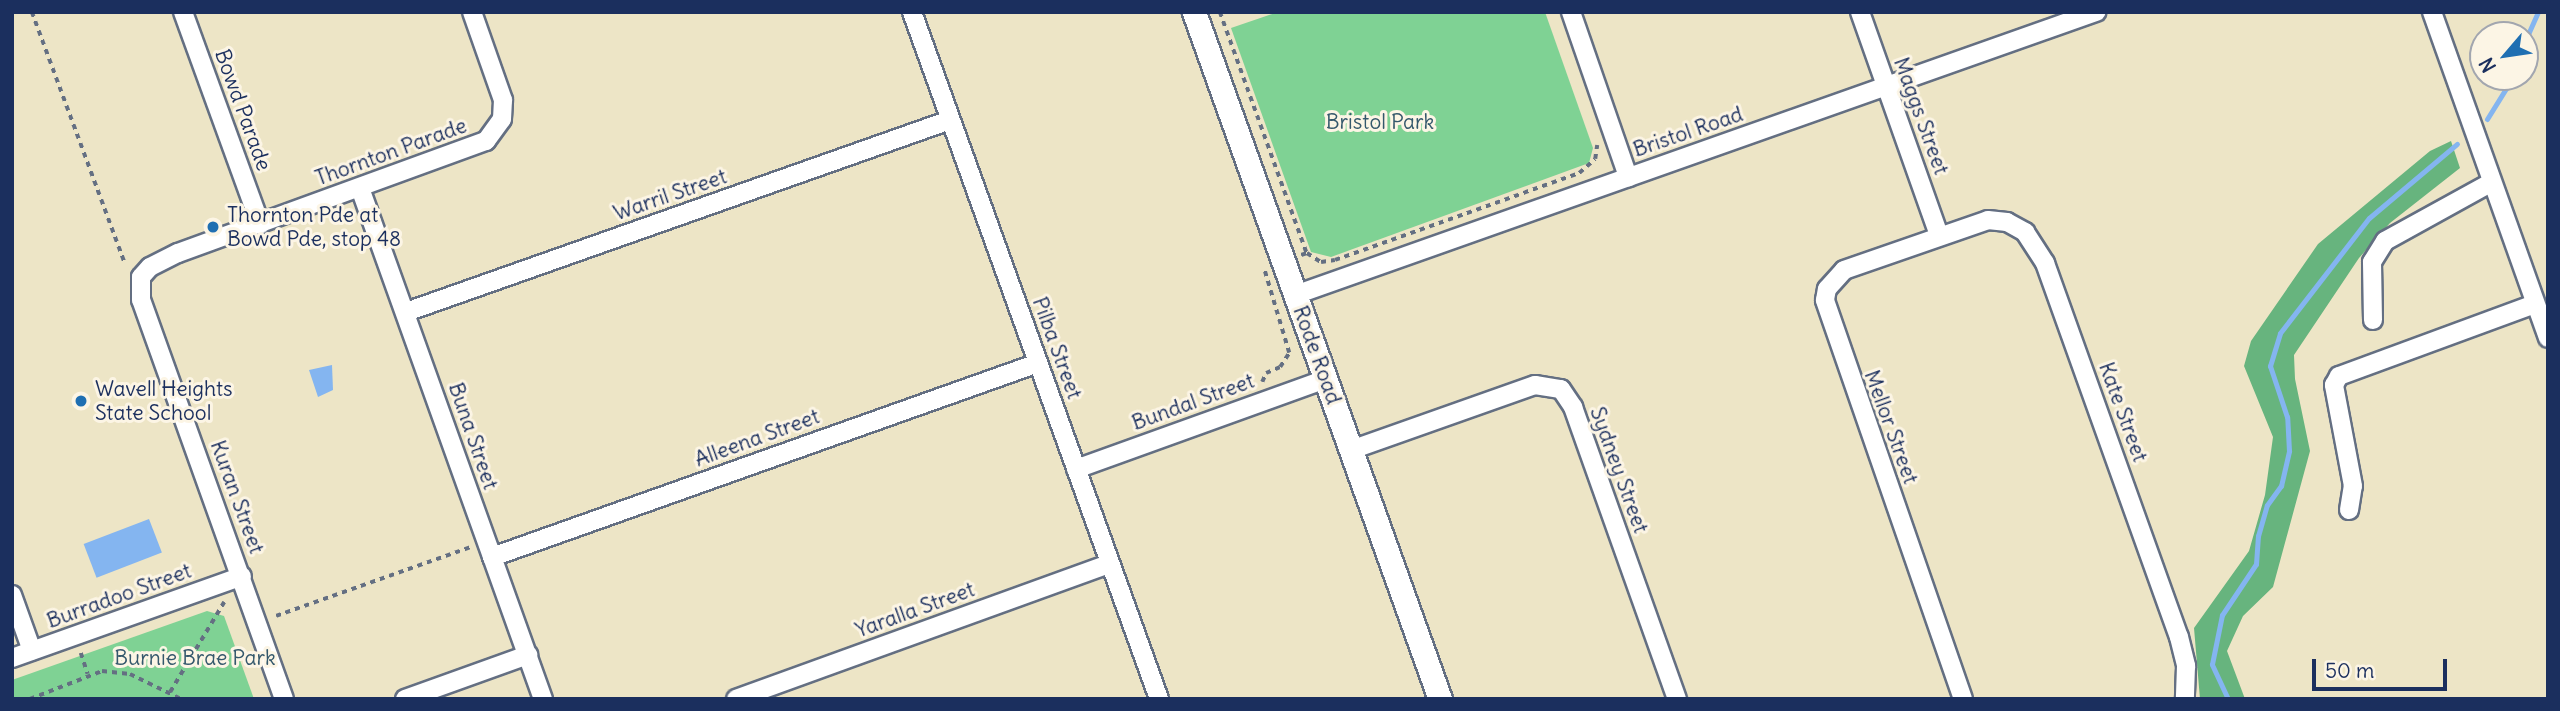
<!DOCTYPE html>
<style>
body{margin:0}
#map{position:relative;width:2560px;height:711px;overflow:hidden;background:#ede5c6;font-family:Delius,sans-serif}
div>[style]{position:absolute}
.green>*{inset:0;background:#7fd294}
.forest>*{inset:0;background:#67b47e}
.water>*{inset:0;background:#84b5f0;transform-origin:0 0}
.stream>*{height:5px;margin:-2.5px;padding:0 2.5px;transform-origin:2.5px;border-radius:2.5px;background:#84b5f0}
.path>*{height:3.5px;margin-top:-1.75px;transform-origin:0;background:repeating-linear-gradient(90deg,#646f82 0 5px,transparent 0 10px)}
.roads{filter:drop-shadow(2px 0 #646f82) drop-shadow(-2px 0 #646f82) drop-shadow(0 2px #646f82) drop-shadow(0 -2px #646f82)}
.minor>*{height:18px;margin:-9px;padding:0 9px;transform-origin:9px;border-radius:9px;background:#fff}
.major>*{height:23px;margin:-11.5px;padding:0 11.5px;transform-origin:11.5px;border-radius:11.5px;background:#fff}
.dots>*{width:19px;height:19px;translate:-50% -50%;box-sizing:border-box;border:4px solid #fcf5e5;border-radius:50%}
span{translate:-50% -50%;white-space:nowrap;text-align:center;line-height:1.15;-webkit-text-stroke:6px #fcf5e5;paint-order:stroke}
.street-label{font-size:21px;color:#1b2f5e}
.park-label{font-size:21px;color:#34586c}
.poi-label{font-size:21px;color:#1b2f5e}
.left{translate:0 -50%;text-align:left}
.frame{position:absolute;inset:0;border:14px solid #1b2f5e;pointer-events:none}
.north{position:absolute;left:2469px;top:21px;width:70px;height:70px;box-sizing:border-box;background:#fcf5e5;border:2px solid #a2a6af;border-radius:50%;rotate:241deg;font-size:19px;font-weight:700;line-height:28px;text-align:center;color:#1b2f5e}
.north::after{content:'';display:block;margin:auto;width:24px;height:32px;background:#1f6fb2;clip-path:polygon(50% 0,100% 100%,50% 72%,0 100%)}
.scale{position:absolute;left:2312px;top:659px;width:135px;height:32px;box-sizing:border-box;border:4px solid #1b2f5e;border-top:0;padding-left:9px;font-size:21px;line-height:24px;white-space:nowrap;color:#1b2f5e;-webkit-text-stroke:5px #fcf5e5;paint-order:stroke}
</style>
<div id="map">
<div class="green">
<div style="clip-path:polygon(1278px 12px,1545px 12px,1593px 148px,1589px 163px,1331px 257px,1311px 252px,1231px 28px)"></div>
<div style="clip-path:polygon(207px 611px,224px 616px,254px 699px,12px 699px,12px 680px)"></div>
</div>
<div class="forest">
<div style="clip-path:polygon(2451px 141px,2460px 168px,2390px 223px,2359px 258px,2294px 355px,2295px 379px,2310px 451px,2273px 587px,2243px 616px,2227px 651px,2245px 699px,2200px 699px,2194px 628px,2249px 551px,2265px 495px,2273px 437px,2244px 366px,2251px 341px,2318px 244px,2430px 151px)"></div>
</div>
<div class="water">
<div style="clip-path:polygon(332px 365px,333px 390px,318px 397px,309px 370px)"></div>
<div style="left:149px;top:519px;width:36px;height:70px;rotate:69deg"></div>
</div>
<div class="stream">
<div style="left:2525px;top:41px;width:32px;rotate:-66deg"></div>
<div style="left:2487px;top:119px;width:49px;rotate:-58.2deg"></div>
<div style="left:2228px;top:699px;width:38px;rotate:-115deg"></div>
<div style="left:2212px;top:664px;width:50px;rotate:-78.5deg"></div>
<div style="left:2222px;top:615px;width:61px;rotate:-56.3deg"></div>
<div style="left:2256px;top:564px;width:28px;rotate:-86deg"></div>
<div style="left:2258px;top:536px;width:32px;rotate:-74deg"></div>
<div style="left:2267px;top:505px;width:24px;rotate:-54deg"></div>
<div style="left:2281px;top:486px;width:36px;rotate:-77deg"></div>
<div style="left:2289px;top:451px;width:34px;rotate:-93deg"></div>
<div style="left:2287px;top:417px;width:54px;rotate:-108.4deg"></div>
<div style="left:2270px;top:366px;width:34px;rotate:-73deg"></div>
<div style="left:2280px;top:333px;width:145px;rotate:-52.3deg"></div>
<div style="left:2369px;top:218px;width:115px;rotate:-40.1deg"></div>
</div>
<div class="path">
<div style="left:32px;top:12px;width:268px;rotate:69.7deg"></div>
<div style="left:1220px;top:12px;width:256px;rotate:70.2deg"></div>
<div style="left:1301px;top:255px;width:6px;rotate:-18deg"></div>
<div style="left:1307px;top:253px;width:17px;rotate:33deg"></div>
<div style="left:1321px;top:262px;width:14px;rotate:-8deg"></div>
<div style="left:1335px;top:260px;width:259px;rotate:-19.6deg"></div>
<div style="left:1579px;top:173px;width:21px;rotate:-41deg"></div>
<div style="left:1595px;top:159px;width:14px;rotate:-82deg"></div>
<div style="left:1262px;top:382px;width:10px;rotate:-66deg"></div>
<div style="left:1266px;top:373px;width:15px;rotate:-23deg"></div>
<div style="left:1280px;top:367px;width:17px;rotate:-57deg"></div>
<div style="left:1289px;top:353px;width:88px;rotate:-106.6deg"></div>
<div style="left:276px;top:616px;width:207px;rotate:-19.5deg"></div>
<div style="left:81px;top:653px;width:22px;rotate:72deg"></div>
<div style="left:170px;top:692px;width:105px;rotate:-59deg"></div>
<div style="left:30px;top:699px;width:77px;rotate:-21.3deg"></div>
<div style="left:102px;top:671px;width:28px;rotate:6deg"></div>
<div style="left:130px;top:674px;width:57px;rotate:26.1deg"></div>
</div>
<div class="roads">
<div class="minor">
<div style="left:183px;top:12px;width:226px;rotate:70deg"></div>
<div style="left:912px;top:12px;width:730px;rotate:70.22deg"></div>
<div style="left:1571px;top:12px;width:175px;rotate:70.9deg"></div>
<div style="left:1860px;top:12px;width:237px;rotate:70.5deg"></div>
<div style="left:2432px;top:12px;width:346px;rotate:70.4deg"></div>
<div style="left:360px;top:188px;width:543px;rotate:70.3deg"></div>
<div style="left:1295px;top:295px;width:850px;rotate:-19.46deg"></div>
<div style="left:406px;top:312px;width:577px;rotate:-19.44deg"></div>
<div style="left:2373px;top:320px;width:58px;rotate:-91deg"></div>
<div style="left:2372px;top:262px;width:25px;rotate:-58deg"></div>
<div style="left:2385px;top:241px;width:122px;rotate:-28.9deg"></div>
<div style="left:1351px;top:450px;width:195px;rotate:-19.5deg"></div>
<div style="left:1535px;top:385px;width:26px;rotate:9deg"></div>
<div style="left:1561px;top:389px;width:22px;rotate:56deg"></div>
<div style="left:1573px;top:407px;width:310px;rotate:70.4deg"></div>
<div style="left:1076px;top:469px;width:266px;rotate:-19.8deg"></div>
<div style="left:2349px;top:510px;width:24px;rotate:-81deg"></div>
<div style="left:2353px;top:486px;width:103px;rotate:-100.7deg"></div>
<div style="left:2334px;top:385px;width:10px;rotate:-61deg"></div>
<div style="left:2339px;top:376px;width:209px;rotate:-20.2deg"></div>
<div style="left:492px;top:557px;width:579px;rotate:-19.56deg"></div>
<div style="left:12px;top:595px;width:59px;rotate:70.3deg"></div>
<div style="left:12px;top:658px;width:244px;rotate:-19.6deg"></div>
<div style="left:284px;top:699px;width:424px;rotate:-109.7deg"></div>
<div style="left:141px;top:300px;width:23px;rotate:-90deg"></div>
<div style="left:141px;top:277px;width:13px;rotate:-48deg"></div>
<div style="left:150px;top:267px;width:31px;rotate:-27deg"></div>
<div style="left:178px;top:253px;width:328px;rotate:-20deg"></div>
<div style="left:486px;top:141px;width:27px;rotate:-54deg"></div>
<div style="left:502px;top:119px;width:19px;rotate:-87deg"></div>
<div style="left:503px;top:100px;width:93px;rotate:-109.4deg"></div>
<div style="left:405px;top:699px;width:131px;rotate:-19.7deg"></div>
<div style="left:736px;top:699px;width:397px;rotate:-19.9deg"></div>
<div style="left:1963px;top:699px;width:422px;rotate:-109.1deg"></div>
<div style="left:1825px;top:300px;width:11px;rotate:-80deg"></div>
<div style="left:1827px;top:289px;width:25px;rotate:-48deg"></div>
<div style="left:1844px;top:270px;width:152px;rotate:-19.1deg"></div>
<div style="left:1988px;top:220px;width:19px;rotate:6deg"></div>
<div style="left:2007px;top:222px;width:21px;rotate:29deg"></div>
<div style="left:2025px;top:232px;width:37px;rotate:57deg"></div>
<div style="left:2045px;top:263px;width:397px;rotate:70.3deg"></div>
<div style="left:2179px;top:637px;width:30px;rotate:76deg"></div>
<div style="left:2186px;top:666px;width:33px;rotate:92deg"></div>
</div>
<div class="major">
<div style="left:1194px;top:12px;width:730px;rotate:70.3deg"></div>
</div>
</div>
<div class="dots">
<div style="left:213px;top:227px;background:#1f6fb2"></div>
<div style="left:81px;top:401px;background:#1f6fb2"></div>
</div>
<div class="street-label">
<span style="left:243px;top:110px;rotate:70deg">Bowd Parade</span>
<span style="left:1921px;top:116px;rotate:70deg">Maggs Street</span>
<span style="left:1688px;top:132px;rotate:-19deg">Bristol Road</span>
<span style="left:391px;top:152px;rotate:-20deg">Thornton Parade</span>
<span style="left:670px;top:195px;rotate:-19deg">Warril Street</span>
<span style="left:1057px;top:348px;rotate:70deg">Pilba Street</span>
<span style="left:1317px;top:355px;rotate:70deg">Rode Road</span>
<span style="left:1193px;top:402px;rotate:-20deg">Bundal Street</span>
<span style="left:2123px;top:412px;rotate:70deg">Kate Street</span>
<span style="left:1891px;top:427px;rotate:70deg">Mellor Street</span>
<span style="left:473px;top:436px;rotate:71deg">Buna Street</span>
<span style="left:757px;top:438px;rotate:-20deg">Alleena Street</span>
<span style="left:1619px;top:470px;rotate:70deg">Sydney Street</span>
<span style="left:237px;top:497px;rotate:70deg">Kuran Street</span>
<span style="left:119px;top:596px;rotate:-20deg">Burradoo Street</span>
<span style="left:915px;top:610px;rotate:-20deg">Yaralla Street</span>
</div>
<div class="park-label">
<span style="left:1380px;top:122px">Bristol Park</span>
<span style="left:195px;top:658px">Burnie Brae Park</span>
</div>
<div class="poi-label">
<span class="left" style="left:227px;top:227px">Thornton Pde at<br>Bowd Pde, stop 48</span>
<span class="left" style="left:95px;top:401px">Wavell Heights<br>State School</span>
</div>
<div class="frame"></div>
<div class="north">N</div>
<div class="scale">50 m</div>
</div>
